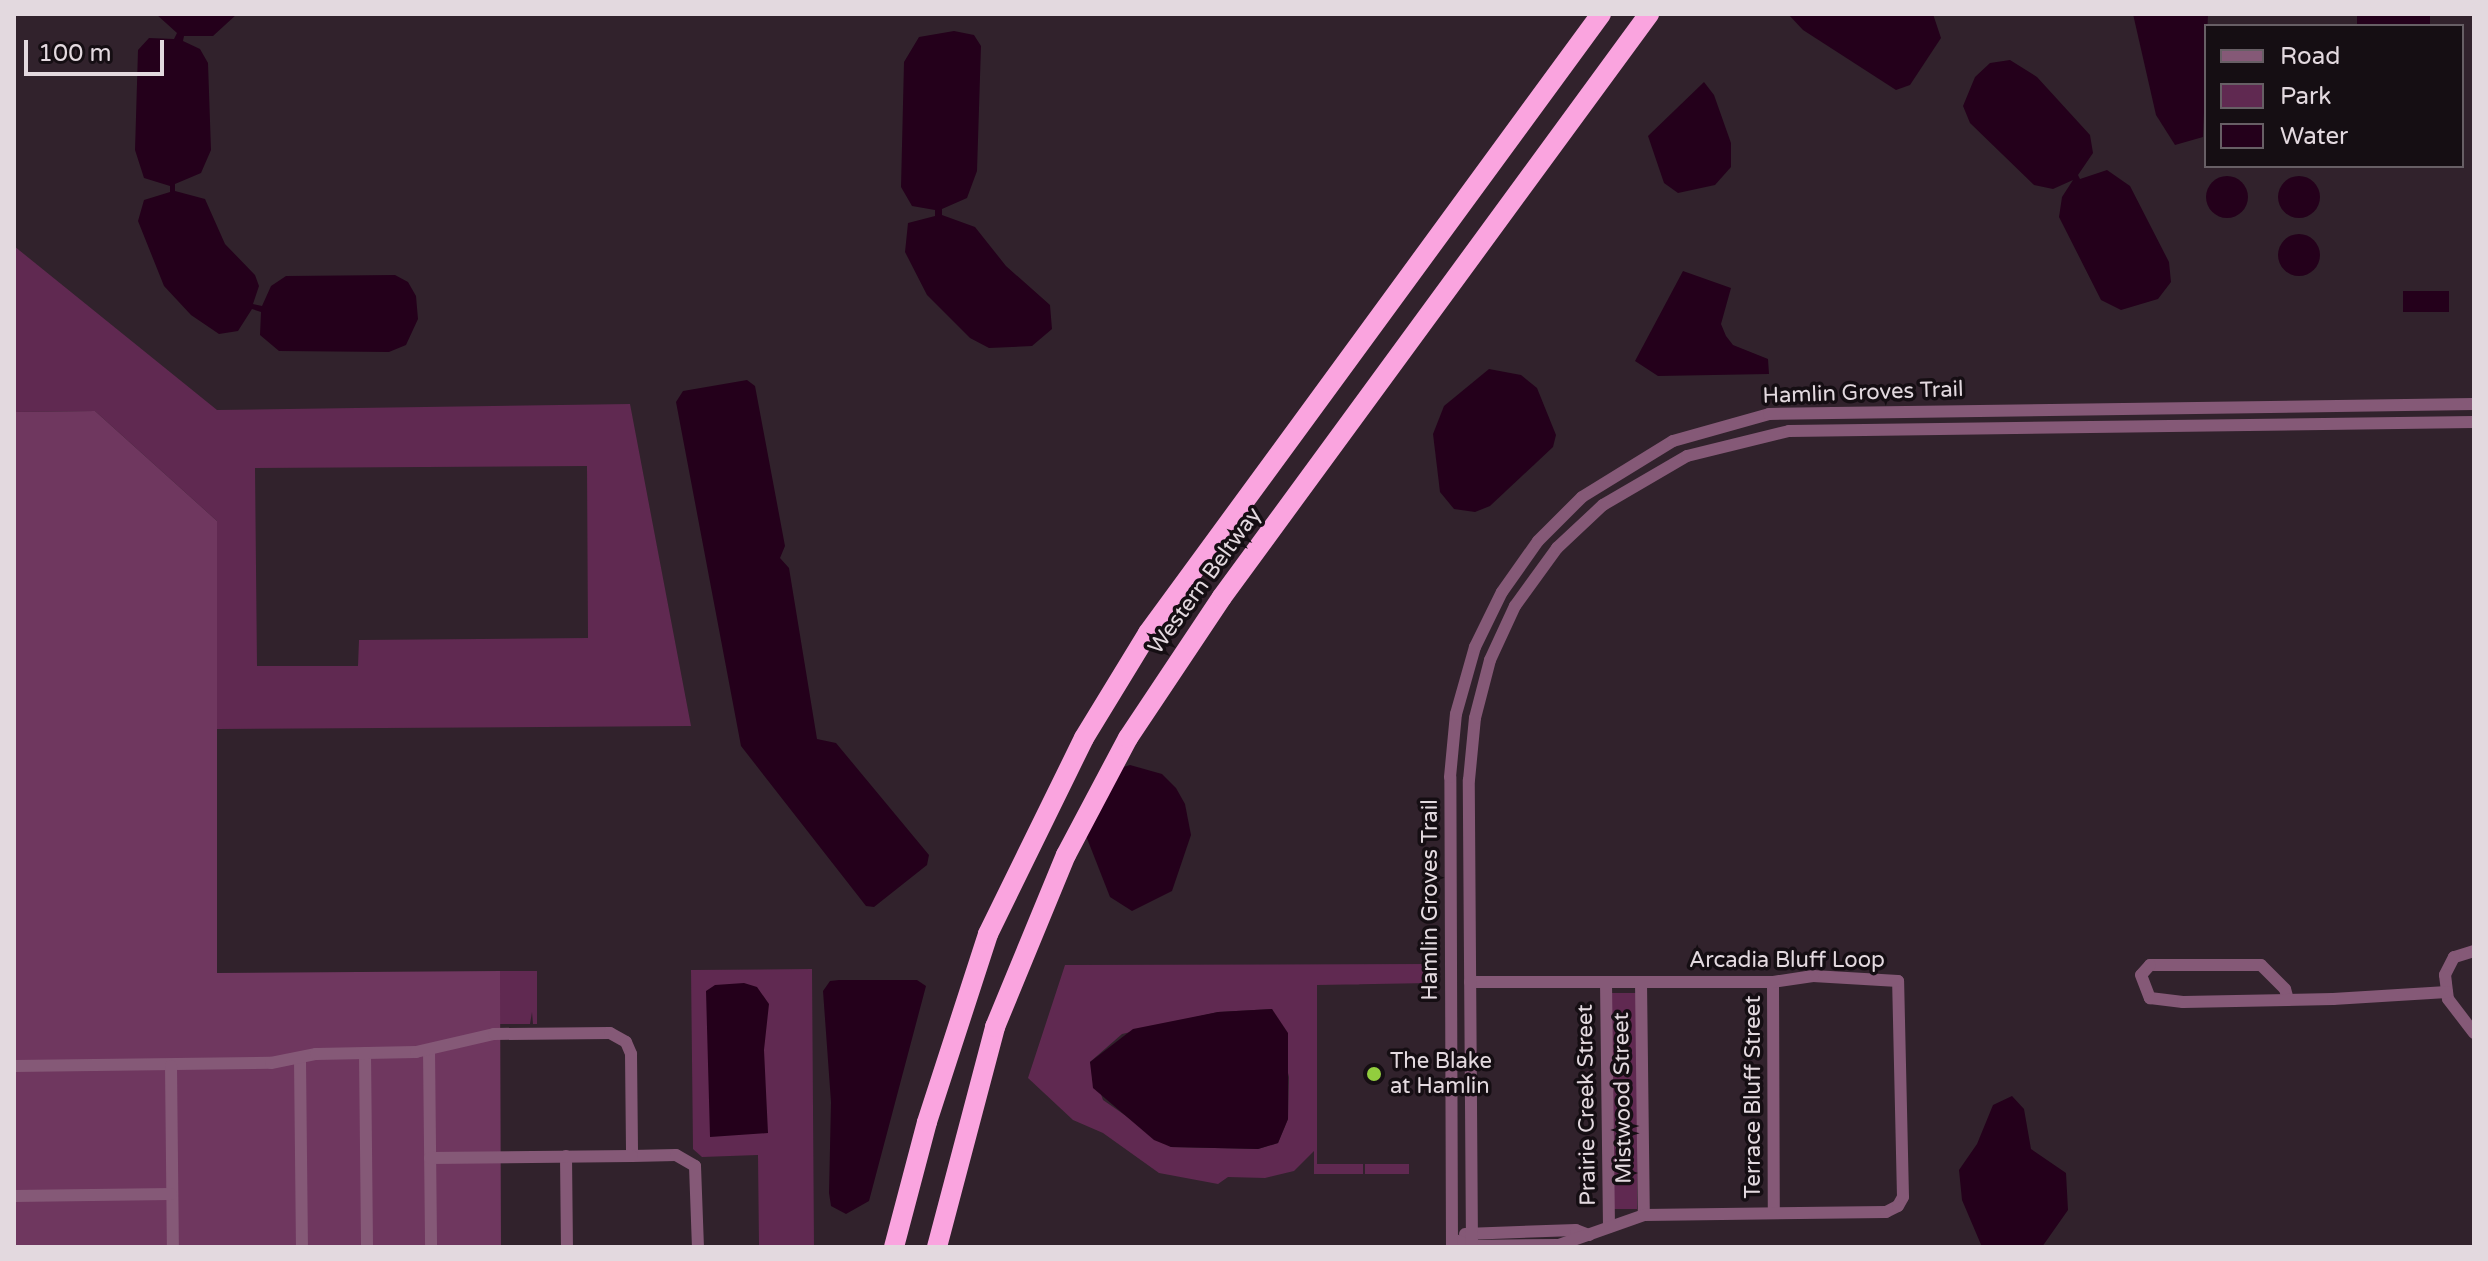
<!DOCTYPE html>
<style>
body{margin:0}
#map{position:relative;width:2488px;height:1261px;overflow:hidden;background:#31222c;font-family:"Varela Round",sans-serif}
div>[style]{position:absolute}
.green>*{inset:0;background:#602951;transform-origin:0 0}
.forest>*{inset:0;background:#6f375f}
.water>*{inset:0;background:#24001b;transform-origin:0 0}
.round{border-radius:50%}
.minor>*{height:12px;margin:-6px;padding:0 6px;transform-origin:6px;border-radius:6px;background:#855977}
.highway>*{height:20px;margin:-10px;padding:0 10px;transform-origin:10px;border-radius:10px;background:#faa4df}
.dots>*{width:22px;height:22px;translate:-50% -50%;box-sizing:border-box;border:4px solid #150e13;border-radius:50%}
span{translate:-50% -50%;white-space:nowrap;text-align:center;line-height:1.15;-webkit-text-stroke:7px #150e13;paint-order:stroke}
.street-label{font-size:22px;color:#e3d9df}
.poi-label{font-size:22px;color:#e3d9df}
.left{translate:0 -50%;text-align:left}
.frame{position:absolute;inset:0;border:16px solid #e3d9df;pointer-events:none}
.legend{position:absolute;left:2204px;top:24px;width:260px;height:144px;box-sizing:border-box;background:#150e13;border:2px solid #675f65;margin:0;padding:10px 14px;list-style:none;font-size:24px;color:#e3d9df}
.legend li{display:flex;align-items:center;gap:16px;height:40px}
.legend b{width:40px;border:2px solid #675f65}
.scale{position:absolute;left:24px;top:40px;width:140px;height:36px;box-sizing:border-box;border:4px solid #e3d9df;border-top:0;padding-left:10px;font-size:24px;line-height:28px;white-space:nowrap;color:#e3d9df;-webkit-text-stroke:6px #150e13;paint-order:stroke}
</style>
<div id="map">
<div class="green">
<div style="clip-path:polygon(evenodd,14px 246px,217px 410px,630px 404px,691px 726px,217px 729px,217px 521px,95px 411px,14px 412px,14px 246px,587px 466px,588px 638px,359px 640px,358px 666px,257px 666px,255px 468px,587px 466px)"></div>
<div style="clip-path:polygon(evenodd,1431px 964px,1431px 983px,1317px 985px,1317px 1164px,1363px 1164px,1363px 1174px,1314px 1174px,1314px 1151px,1294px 1171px,1265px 1178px,1228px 1177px,1218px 1184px,1159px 1173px,1103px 1133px,1073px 1120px,1028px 1078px,1065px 965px,1431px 964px,1272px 1009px,1289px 1077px,1288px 1119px,1278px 1143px,1258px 1149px,1171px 1147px,1103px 1100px,1090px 1062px,1122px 1034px,1218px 1012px,1272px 1009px)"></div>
<div style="clip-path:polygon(812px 969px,814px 1247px,759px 1247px,758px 1155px,702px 1157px,693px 1149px,691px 970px)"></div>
<div style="clip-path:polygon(500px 971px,537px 971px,537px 1024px,533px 1024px,532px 1012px,530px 1024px,500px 1024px)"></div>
<div style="left:1611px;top:993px;width:26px;height:216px"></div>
<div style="left:1365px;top:1164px;width:44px;height:10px"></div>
</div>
<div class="forest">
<div style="clip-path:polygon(95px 411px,217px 521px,217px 973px,500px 971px,501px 1247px,14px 1247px,14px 412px)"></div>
</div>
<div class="water">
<div style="clip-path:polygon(156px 14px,237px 14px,213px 36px,184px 36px,183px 41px,200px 49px,208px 63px,211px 150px,201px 173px,175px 184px,175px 191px,205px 199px,225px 244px,255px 275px,259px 286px,253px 304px,262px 306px,271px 286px,286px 276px,395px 275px,408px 282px,416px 296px,418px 319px,406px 345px,389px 352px,279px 351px,260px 335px,261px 312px,252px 309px,238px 331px,219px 334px,191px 315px,164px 286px,138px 221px,144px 200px,170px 192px,170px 186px,144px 178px,135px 150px,138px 50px,149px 38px,174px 39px,177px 33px)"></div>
<div style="clip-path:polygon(1788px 14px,1933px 14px,1941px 38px,1910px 85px,1896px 90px,1803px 30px)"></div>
<div style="clip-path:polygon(2133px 14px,2208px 14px,2203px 137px,2175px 145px,2156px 115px)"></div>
<div style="left:2357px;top:14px;width:73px;height:10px"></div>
<div style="clip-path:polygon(954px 31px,974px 35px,981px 46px,977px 171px,967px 198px,942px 209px,942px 215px,975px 227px,1006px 266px,1050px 305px,1052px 329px,1032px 346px,989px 348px,970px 338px,927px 295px,905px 252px,908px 223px,935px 216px,935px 210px,912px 206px,901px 187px,904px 62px,919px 37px)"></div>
<div style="clip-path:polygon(2010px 60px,2037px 77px,2090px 135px,2093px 153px,2078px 175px,2080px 179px,2107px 170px,2130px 186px,2169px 262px,2171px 282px,2158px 299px,2121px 310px,2101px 300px,2059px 217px,2062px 197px,2073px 180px,2053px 189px,2034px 185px,1970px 123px,1963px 106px,1975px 77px,1990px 63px)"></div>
<div style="clip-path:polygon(1704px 82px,1714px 95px,1731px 143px,1731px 167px,1715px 185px,1678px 193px,1664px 183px,1648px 136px)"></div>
<div class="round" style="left:2278px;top:176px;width:42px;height:42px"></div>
<div class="round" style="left:2206px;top:176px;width:42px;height:42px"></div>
<div class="round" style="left:2278px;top:234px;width:42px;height:42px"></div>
<div style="clip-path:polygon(1683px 271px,1731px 288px,1721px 324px,1726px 336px,1733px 345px,1768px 359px,1769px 374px,1658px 376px,1635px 361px)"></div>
<div style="left:2403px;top:291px;width:46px;height:21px"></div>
<div style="clip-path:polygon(1489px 369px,1521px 375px,1537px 388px,1556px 435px,1553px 447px,1490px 506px,1475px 512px,1454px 509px,1440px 492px,1433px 434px,1444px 406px)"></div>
<div style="clip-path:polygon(747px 380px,755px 386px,785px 546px,780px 558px,789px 568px,817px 739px,836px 743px,929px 855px,927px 865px,874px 907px,866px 906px,741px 746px,676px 402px,683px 391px)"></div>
<div style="clip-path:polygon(1130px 765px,1162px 774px,1176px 788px,1185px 804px,1191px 835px,1172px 891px,1132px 911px,1110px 897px,1081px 823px,1113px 770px)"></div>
<div style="clip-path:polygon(839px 980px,917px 980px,926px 986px,869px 1201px,846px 1214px,831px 1206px,829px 1193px,831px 1102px,823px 991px,830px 981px)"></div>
<div style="clip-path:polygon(744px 983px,757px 987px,769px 1004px,764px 1050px,768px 1133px,710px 1137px,706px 991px,715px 985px)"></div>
<div style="clip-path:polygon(1272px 1009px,1288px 1033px,1288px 1119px,1278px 1143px,1258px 1149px,1171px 1147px,1154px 1140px,1093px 1088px,1090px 1062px,1133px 1029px,1218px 1012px)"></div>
<div style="clip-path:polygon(2012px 1096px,2024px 1109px,2031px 1149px,2066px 1173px,2068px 1210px,2042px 1247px,1982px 1247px,1962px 1200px,1959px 1170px,1977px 1144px,1993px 1105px)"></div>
</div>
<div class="minor">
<div style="left:2474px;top:951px;width:21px;rotate:163deg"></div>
<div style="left:2454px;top:957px;width:20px;rotate:117deg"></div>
<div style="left:2445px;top:975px;width:24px;rotate:83deg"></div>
<div style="left:2448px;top:999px;width:43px;rotate:52.6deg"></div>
<div style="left:1606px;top:982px;width:245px;rotate:89.3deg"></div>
<div style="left:1641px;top:982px;width:233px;rotate:89.3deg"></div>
<div style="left:1773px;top:982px;width:231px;rotate:89.8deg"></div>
<div style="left:2288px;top:1000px;width:11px;rotate:-105deg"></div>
<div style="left:2285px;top:989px;width:34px;rotate:-135deg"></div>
<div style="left:2261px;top:965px;width:111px;rotate:180deg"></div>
<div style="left:2150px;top:965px;width:13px;rotate:132deg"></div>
<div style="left:2141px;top:975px;width:25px;rotate:69deg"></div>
<div style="left:2150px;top:998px;width:33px;rotate:7deg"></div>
<div style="left:2183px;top:1002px;width:150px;rotate:-1.1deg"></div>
<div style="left:2333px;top:999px;width:114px;rotate:-3.5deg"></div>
<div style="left:429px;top:1050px;width:197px;rotate:89.4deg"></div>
<div style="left:365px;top:1053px;width:194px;rotate:89.4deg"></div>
<div style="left:300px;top:1060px;width:187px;rotate:89.4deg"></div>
<div style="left:14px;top:1066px;width:257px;rotate:-0.7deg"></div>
<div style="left:271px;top:1063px;width:46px;rotate:-11.3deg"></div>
<div style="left:316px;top:1054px;width:100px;rotate:-1.1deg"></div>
<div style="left:416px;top:1052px;width:80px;rotate:-13deg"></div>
<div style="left:494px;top:1034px;width:116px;rotate:-0.5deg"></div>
<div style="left:610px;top:1033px;width:18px;rotate:29deg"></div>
<div style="left:626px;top:1042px;width:13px;rotate:67deg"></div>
<div style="left:631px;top:1054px;width:102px;rotate:89.4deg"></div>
<div style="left:632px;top:1156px;width:44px;rotate:-1.3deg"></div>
<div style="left:676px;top:1155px;width:22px;rotate:30deg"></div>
<div style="left:695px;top:1166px;width:81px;rotate:87.9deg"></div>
<div style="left:171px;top:1066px;width:181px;rotate:89.4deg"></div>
<div style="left:566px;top:1156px;width:91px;rotate:89.4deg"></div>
<div style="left:430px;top:1158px;width:202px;rotate:-0.6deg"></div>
<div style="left:14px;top:1196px;width:157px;rotate:-0.7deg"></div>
<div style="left:1465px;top:1234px;width:111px;rotate:-2.1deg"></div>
<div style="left:1576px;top:1230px;width:14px;rotate:21deg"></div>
<div style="left:1452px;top:1239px;width:21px;rotate:19deg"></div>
<div style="left:1472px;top:1246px;width:87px;rotate:-0.7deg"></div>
<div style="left:1559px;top:1245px;width:90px;rotate:-19.4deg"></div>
<div style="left:1644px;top:1215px;width:242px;rotate:-0.7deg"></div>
<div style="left:1886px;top:1212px;width:13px;rotate:-27deg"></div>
<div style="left:1898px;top:1206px;width:10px;rotate:-61deg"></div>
<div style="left:1903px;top:1197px;width:216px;rotate:-91.3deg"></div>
<div style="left:1898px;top:981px;width:85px;rotate:-176.6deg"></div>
<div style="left:1813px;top:976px;width:40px;rotate:171.5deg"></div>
<div style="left:1773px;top:982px;width:303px;rotate:180deg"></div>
<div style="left:1452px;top:1247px;width:470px;rotate:-90.2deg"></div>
<div style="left:1450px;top:777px;width:63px;rotate:-84.6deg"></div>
<div style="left:1456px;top:714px;width:70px;rotate:-74.2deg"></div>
<div style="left:1475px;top:647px;width:61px;rotate:-63.9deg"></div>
<div style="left:1502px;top:592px;width:62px;rotate:-54.8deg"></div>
<div style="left:1538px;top:541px;width:62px;rotate:-45deg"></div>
<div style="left:1582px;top:497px;width:107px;rotate:-31.6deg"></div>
<div style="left:1673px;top:441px;width:100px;rotate:-15.7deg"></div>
<div style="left:1769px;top:414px;width:705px;rotate:-0.81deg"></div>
<div style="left:1472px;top:1247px;width:467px;rotate:-90.4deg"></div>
<div style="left:1469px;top:780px;width:62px;rotate:-84.5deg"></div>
<div style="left:1475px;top:718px;width:60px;rotate:-75.5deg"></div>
<div style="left:1490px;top:660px;width:60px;rotate:-65.2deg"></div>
<div style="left:1515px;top:606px;width:72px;rotate:-54.1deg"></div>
<div style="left:1557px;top:548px;width:63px;rotate:-43.1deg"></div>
<div style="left:1603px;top:505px;width:97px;rotate:-30.3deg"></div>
<div style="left:1687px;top:456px;width:105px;rotate:-13.8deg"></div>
<div style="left:1789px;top:431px;width:685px;rotate:-0.75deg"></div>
</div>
<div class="highway">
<div style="left:894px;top:1247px;width:129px;rotate:-75.2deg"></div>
<div style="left:927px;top:1122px;width:198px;rotate:-72deg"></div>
<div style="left:988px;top:934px;width:218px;rotate:-63.9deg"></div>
<div style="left:1084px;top:738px;width:123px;rotate:-58.6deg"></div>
<div style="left:1148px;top:633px;width:767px;rotate:-53.8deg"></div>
<div style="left:937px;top:1247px;width:228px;rotate:-75.2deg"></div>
<div style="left:995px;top:1027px;width:186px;rotate:-67.6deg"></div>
<div style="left:1066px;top:855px;width:132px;rotate:-62.1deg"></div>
<div style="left:1128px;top:738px;width:169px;rotate:-56.3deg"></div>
<div style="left:1222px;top:597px;width:723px;rotate:-53.78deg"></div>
</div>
<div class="dots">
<div style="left:1374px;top:1074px;background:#92cd3e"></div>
</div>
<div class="street-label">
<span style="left:1863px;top:393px;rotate:-2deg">Hamlin Groves Trail</span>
<span style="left:1205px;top:581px;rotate:-54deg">Western Beltway</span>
<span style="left:1431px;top:900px;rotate:-90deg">Hamlin Groves Trail</span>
<span style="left:1787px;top:961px">Arcadia Bluff Loop</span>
<span style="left:1754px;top:1097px;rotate:-90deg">Terrace Bluff Street</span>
<span style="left:1623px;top:1098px;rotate:-91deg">Mistwood Street</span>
<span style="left:1587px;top:1105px;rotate:-91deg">Prairie Creek Street</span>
</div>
<div class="poi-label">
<span class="left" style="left:1390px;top:1074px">The Blake<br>at Hamlin</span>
</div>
<div class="frame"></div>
<ul class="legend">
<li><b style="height:10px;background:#855977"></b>Road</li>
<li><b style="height:22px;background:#602951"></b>Park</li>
<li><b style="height:22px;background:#24001b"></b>Water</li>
</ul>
<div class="scale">100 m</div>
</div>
